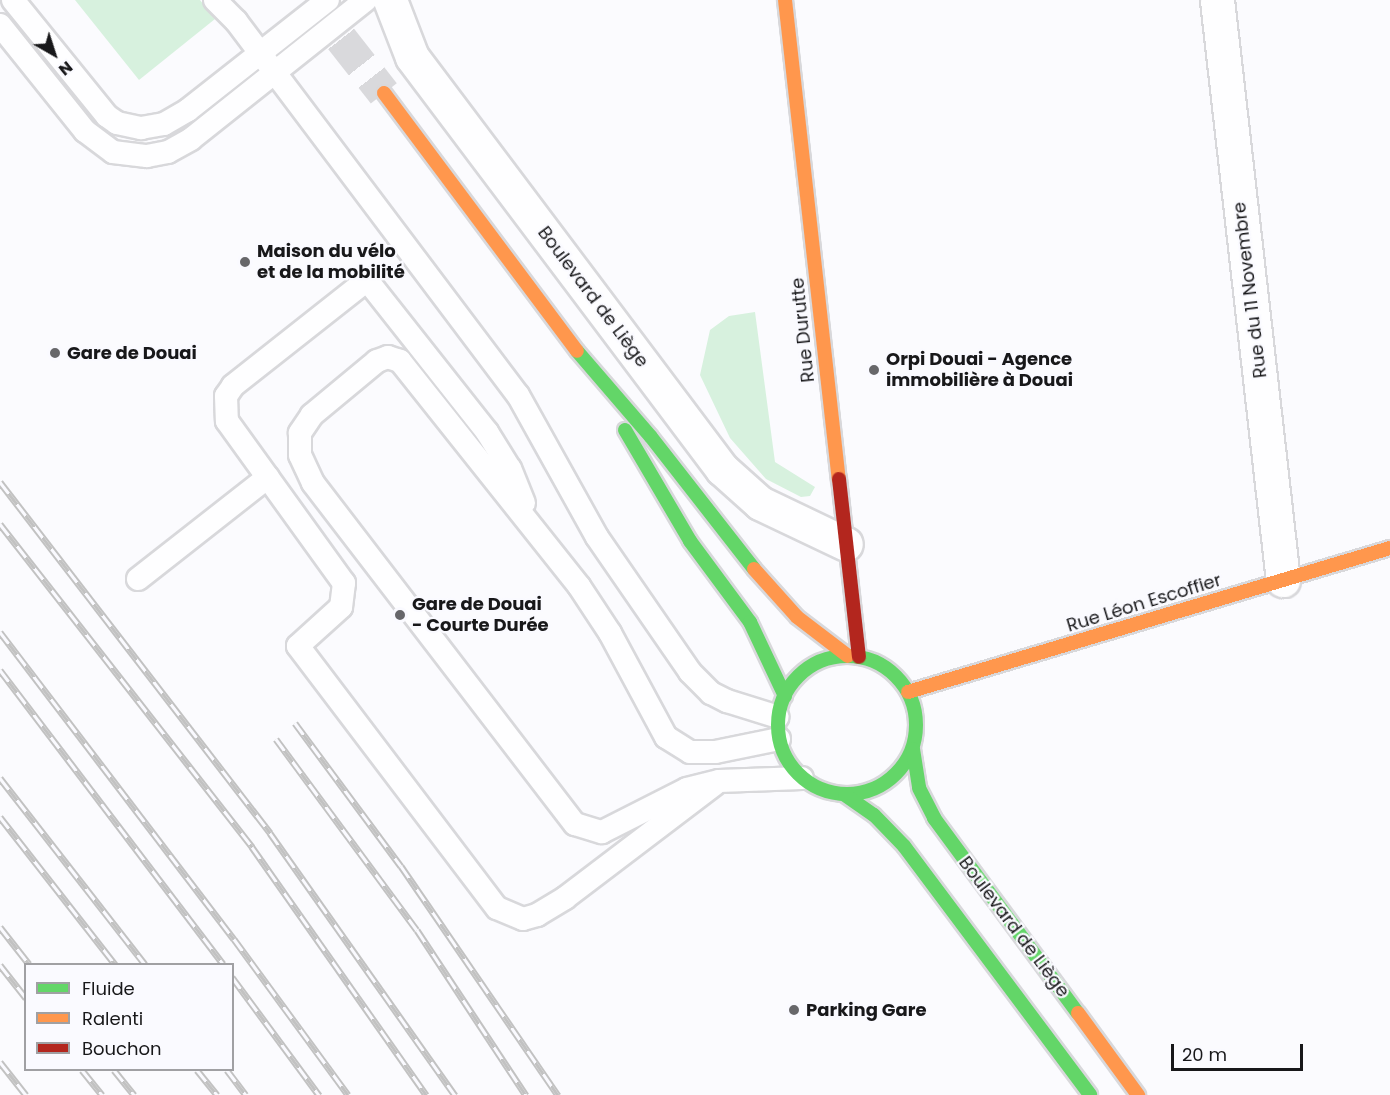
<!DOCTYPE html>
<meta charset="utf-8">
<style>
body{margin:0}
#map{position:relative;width:1390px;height:1095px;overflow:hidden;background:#fbfbfe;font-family:Poppins,sans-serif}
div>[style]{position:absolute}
.green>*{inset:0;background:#d7f1de}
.secondary-tunnel>*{height:33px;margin-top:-16.5px;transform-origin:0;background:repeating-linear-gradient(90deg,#d9d9dc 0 33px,transparent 0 49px)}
.roads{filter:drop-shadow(2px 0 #d8d8db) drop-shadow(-2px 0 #d8d8db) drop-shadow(0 2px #d8d8db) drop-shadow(0 -2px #d8d8db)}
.lane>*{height:22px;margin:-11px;padding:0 11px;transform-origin:11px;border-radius:11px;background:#fefeff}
.street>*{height:33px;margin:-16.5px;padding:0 16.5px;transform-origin:16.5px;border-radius:16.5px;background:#fefeff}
.fast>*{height:14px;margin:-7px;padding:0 7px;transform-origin:7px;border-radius:7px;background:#63d668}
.fast>.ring{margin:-7px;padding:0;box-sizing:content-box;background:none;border:14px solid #63d668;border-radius:50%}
.slow>*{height:14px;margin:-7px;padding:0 7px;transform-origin:7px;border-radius:7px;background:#ff974d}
.jam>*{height:14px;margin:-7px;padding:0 7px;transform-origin:7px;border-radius:7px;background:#b3261e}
.rail>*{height:7px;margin-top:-3.5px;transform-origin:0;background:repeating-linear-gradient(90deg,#fafaff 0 14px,#c2c2c2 0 28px);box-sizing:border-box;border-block:2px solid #c2c2c2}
.dots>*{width:16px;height:16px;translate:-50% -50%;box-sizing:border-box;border:3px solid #fafaff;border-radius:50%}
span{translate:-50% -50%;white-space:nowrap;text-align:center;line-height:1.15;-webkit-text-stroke:4.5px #fafaff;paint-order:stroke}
.poi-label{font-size:18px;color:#18181a;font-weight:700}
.left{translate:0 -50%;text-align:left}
.street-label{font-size:18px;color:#18181a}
.legend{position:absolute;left:24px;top:963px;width:210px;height:108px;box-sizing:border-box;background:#fafaff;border:2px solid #a0a0a3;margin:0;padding:8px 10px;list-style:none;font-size:18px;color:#18181a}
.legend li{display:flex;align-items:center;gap:12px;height:30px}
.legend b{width:30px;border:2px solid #a0a0a3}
.north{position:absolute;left:24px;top:24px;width:60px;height:60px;-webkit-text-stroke:4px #fafaff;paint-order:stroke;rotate:141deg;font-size:16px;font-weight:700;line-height:24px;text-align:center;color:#18181a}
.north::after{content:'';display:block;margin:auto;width:21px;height:27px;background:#18181a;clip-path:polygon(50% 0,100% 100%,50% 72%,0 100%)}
.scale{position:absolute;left:1171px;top:1044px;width:132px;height:27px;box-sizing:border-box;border:3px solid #18181a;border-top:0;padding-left:8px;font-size:18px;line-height:21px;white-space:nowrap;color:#18181a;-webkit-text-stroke:4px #fafaff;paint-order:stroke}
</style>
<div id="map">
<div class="green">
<div style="clip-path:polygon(75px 0,200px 0,215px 19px,139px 80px)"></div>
<div style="clip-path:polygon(755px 312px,775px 462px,815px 487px,810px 496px,801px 497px,766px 479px,730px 438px,700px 375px,710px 330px,729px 316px)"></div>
</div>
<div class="secondary-tunnel">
<div style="left:311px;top:0;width:118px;rotate:51.9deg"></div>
</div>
<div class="roads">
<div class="lane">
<div style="left:13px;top:0;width:149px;rotate:51deg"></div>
<div style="left:107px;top:116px;width:12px;rotate:35deg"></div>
<div style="left:117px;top:123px;width:25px;rotate:12deg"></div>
<div style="left:141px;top:128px;width:23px;rotate:-10deg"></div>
<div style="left:164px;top:124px;width:28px;rotate:-30deg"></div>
<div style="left:188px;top:110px;width:178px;rotate:-38.2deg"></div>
<div style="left:215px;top:0;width:30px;rotate:45deg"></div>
<div style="left:236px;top:21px;width:468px;rotate:53deg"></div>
<div style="left:518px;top:395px;width:162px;rotate:60.9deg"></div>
<div style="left:597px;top:537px;width:164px;rotate:55.4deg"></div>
<div style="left:690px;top:672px;width:30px;rotate:45deg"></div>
<div style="left:711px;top:693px;width:18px;rotate:27deg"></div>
<div style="left:727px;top:701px;width:53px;rotate:17.4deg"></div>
<div style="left:0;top:25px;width:136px;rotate:51.3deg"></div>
<div style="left:85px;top:131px;width:35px;rotate:37deg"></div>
<div style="left:113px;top:152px;width:34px;rotate:7deg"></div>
<div style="left:147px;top:156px;width:21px;rotate:-11deg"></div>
<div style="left:168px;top:152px;width:26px;rotate:-29deg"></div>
<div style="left:191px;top:139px;width:223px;rotate:-38.5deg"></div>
<div style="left:524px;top:503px;width:37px;rotate:-112deg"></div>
<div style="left:510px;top:469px;width:44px;rotate:-121.9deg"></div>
<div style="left:487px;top:432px;width:194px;rotate:-128.3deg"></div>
<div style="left:367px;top:280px;width:171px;rotate:141.7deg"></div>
<div style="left:233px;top:386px;width:12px;rotate:125deg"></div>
<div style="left:226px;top:396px;width:25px;rotate:88deg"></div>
<div style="left:227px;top:421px;width:200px;rotate:54.2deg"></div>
<div style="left:344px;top:583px;width:24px;rotate:97deg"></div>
<div style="left:341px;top:607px;width:58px;rotate:137.8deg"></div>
<div style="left:298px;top:646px;width:329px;rotate:52.8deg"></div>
<div style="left:497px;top:908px;width:28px;rotate:23deg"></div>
<div style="left:523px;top:919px;width:15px;rotate:-16deg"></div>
<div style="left:537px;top:915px;width:33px;rotate:-31deg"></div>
<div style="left:565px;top:898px;width:188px;rotate:-37.2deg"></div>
<div style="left:138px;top:579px;width:165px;rotate:-38.1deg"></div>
<div style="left:779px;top:739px;width:65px;rotate:168.5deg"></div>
<div style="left:715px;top:752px;width:25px;rotate:180deg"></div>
<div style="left:690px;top:752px;width:28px;rotate:-148deg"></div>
<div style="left:666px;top:737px;width:118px;rotate:-118.3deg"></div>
<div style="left:610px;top:633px;width:56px;rotate:-123.4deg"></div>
<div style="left:579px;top:586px;width:288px;rotate:-128.5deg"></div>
<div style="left:400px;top:361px;width:13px;rotate:-162deg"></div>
<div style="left:388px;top:357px;width:12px;rotate:160deg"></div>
<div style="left:377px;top:361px;width:85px;rotate:140.3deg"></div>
<div style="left:312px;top:415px;width:22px;rotate:124deg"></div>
<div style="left:300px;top:433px;width:22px;rotate:90deg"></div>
<div style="left:300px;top:455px;width:31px;rotate:65deg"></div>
<div style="left:313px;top:483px;width:430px;rotate:52.5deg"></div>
<div style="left:575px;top:824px;width:28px;rotate:17deg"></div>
<div style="left:602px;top:832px;width:95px;rotate:-26.8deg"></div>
<div style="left:687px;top:789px;width:33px;rotate:-14deg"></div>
<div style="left:719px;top:781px;width:83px;rotate:-2.1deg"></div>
</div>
<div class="street">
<div style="left:390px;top:0;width:61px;rotate:68.9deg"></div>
<div style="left:412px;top:57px;width:516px;rotate:53.04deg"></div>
<div style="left:722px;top:469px;width:51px;rotate:41.8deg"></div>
<div style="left:760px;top:503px;width:95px;rotate:25.5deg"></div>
<div style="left:1217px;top:0;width:584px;rotate:83.51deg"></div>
</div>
<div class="fast">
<div style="left:577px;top:351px;width:113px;rotate:49.3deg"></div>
<div style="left:651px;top:437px;width:167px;rotate:52deg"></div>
<div style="left:625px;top:430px;width:129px;rotate:59.6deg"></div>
<div style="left:690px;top:541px;width:101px;rotate:53.5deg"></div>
<div style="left:750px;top:622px;width:82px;rotate:64.7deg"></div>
<div class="ring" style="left:778px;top:656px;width:124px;height:124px"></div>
<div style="left:913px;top:749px;width:39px;rotate:81deg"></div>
<div style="left:919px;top:788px;width:34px;rotate:63deg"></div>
<div style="left:934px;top:818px;width:242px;rotate:53.6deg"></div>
<div style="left:845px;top:795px;width:35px;rotate:35deg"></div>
<div style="left:874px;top:815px;width:43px;rotate:45.9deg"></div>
<div style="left:904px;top:846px;width:311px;rotate:53.2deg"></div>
</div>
<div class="slow">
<div style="left:785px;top:0;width:482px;rotate:83.6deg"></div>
<div style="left:384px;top:93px;width:322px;rotate:53.2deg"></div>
<div style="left:754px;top:569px;width:64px;rotate:48.1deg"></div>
<div style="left:797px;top:617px;width:64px;rotate:37.4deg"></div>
<div style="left:908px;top:692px;width:503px;rotate:-16.63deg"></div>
<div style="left:1078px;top:1013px;width:102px;rotate:53.8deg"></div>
</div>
<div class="jam">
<div style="left:839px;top:479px;width:179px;rotate:83.6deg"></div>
</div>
</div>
<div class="rail">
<div style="left:0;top:482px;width:443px;rotate:52.4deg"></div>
<div style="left:270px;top:833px;width:321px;rotate:54.8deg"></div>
<div style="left:0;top:524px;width:410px;rotate:52deg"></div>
<div style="left:252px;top:847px;width:303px;rotate:54.9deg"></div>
<div style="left:0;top:632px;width:386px;rotate:52.7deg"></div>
<div style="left:234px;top:939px;width:193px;rotate:53.8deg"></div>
<div style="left:0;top:670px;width:369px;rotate:52.8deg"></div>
<div style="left:295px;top:723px;width:178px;rotate:53.5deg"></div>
<div style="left:401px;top:866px;width:278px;rotate:55.6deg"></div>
<div style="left:276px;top:739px;width:237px;rotate:53.6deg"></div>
<div style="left:417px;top:930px;width:198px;rotate:56.6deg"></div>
<div style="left:0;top:778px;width:236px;rotate:52.1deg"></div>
<div style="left:0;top:817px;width:187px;rotate:52deg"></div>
<div style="left:0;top:927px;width:47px;rotate:51.9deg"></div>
<div style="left:0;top:965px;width:42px;rotate:51.8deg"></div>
<div style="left:232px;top:977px;width:147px;rotate:53.6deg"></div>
<div style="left:0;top:1062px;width:42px;rotate:51.8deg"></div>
<div style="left:82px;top:1070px;width:32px;rotate:51deg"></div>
<div style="left:114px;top:1070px;width:32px;rotate:51deg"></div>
<div style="left:197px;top:1070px;width:32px;rotate:51deg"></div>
<div style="left:227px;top:1070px;width:31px;rotate:53deg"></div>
</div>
<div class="dots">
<div style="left:245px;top:262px;background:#67676a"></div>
<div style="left:55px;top:353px;background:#67676a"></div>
<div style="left:874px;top:370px;background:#67676a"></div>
<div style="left:400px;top:615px;background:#67676a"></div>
<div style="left:794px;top:1010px;background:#67676a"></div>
</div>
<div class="poi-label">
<span class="left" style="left:257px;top:262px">Maison du vélo<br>et de la mobilité</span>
<span class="left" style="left:67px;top:353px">Gare de Douai</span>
<span class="left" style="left:886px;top:370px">Orpi Douai - Agence<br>immobilière à Douai</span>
<span class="left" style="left:412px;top:615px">Gare de Douai<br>- Courte Durée</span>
<span class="left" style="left:806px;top:1010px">Parking Gare</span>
</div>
<div class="street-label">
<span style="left:1250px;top:290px;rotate:-97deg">Rue du 11 Novembre</span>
<span style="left:593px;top:297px;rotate:53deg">Boulevard de Liège</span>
<span style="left:803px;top:330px;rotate:-96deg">Rue Durutte</span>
<span style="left:1144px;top:603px;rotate:-17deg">Rue Léon Escoffier</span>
<span style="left:1014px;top:927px;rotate:53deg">Boulevard de Liège</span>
</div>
<ul class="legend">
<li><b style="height:8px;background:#63d668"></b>Fluide</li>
<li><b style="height:8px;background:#ff974d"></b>Ralenti</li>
<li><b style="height:8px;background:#b3261e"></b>Bouchon</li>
</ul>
<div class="north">N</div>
<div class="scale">20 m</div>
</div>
